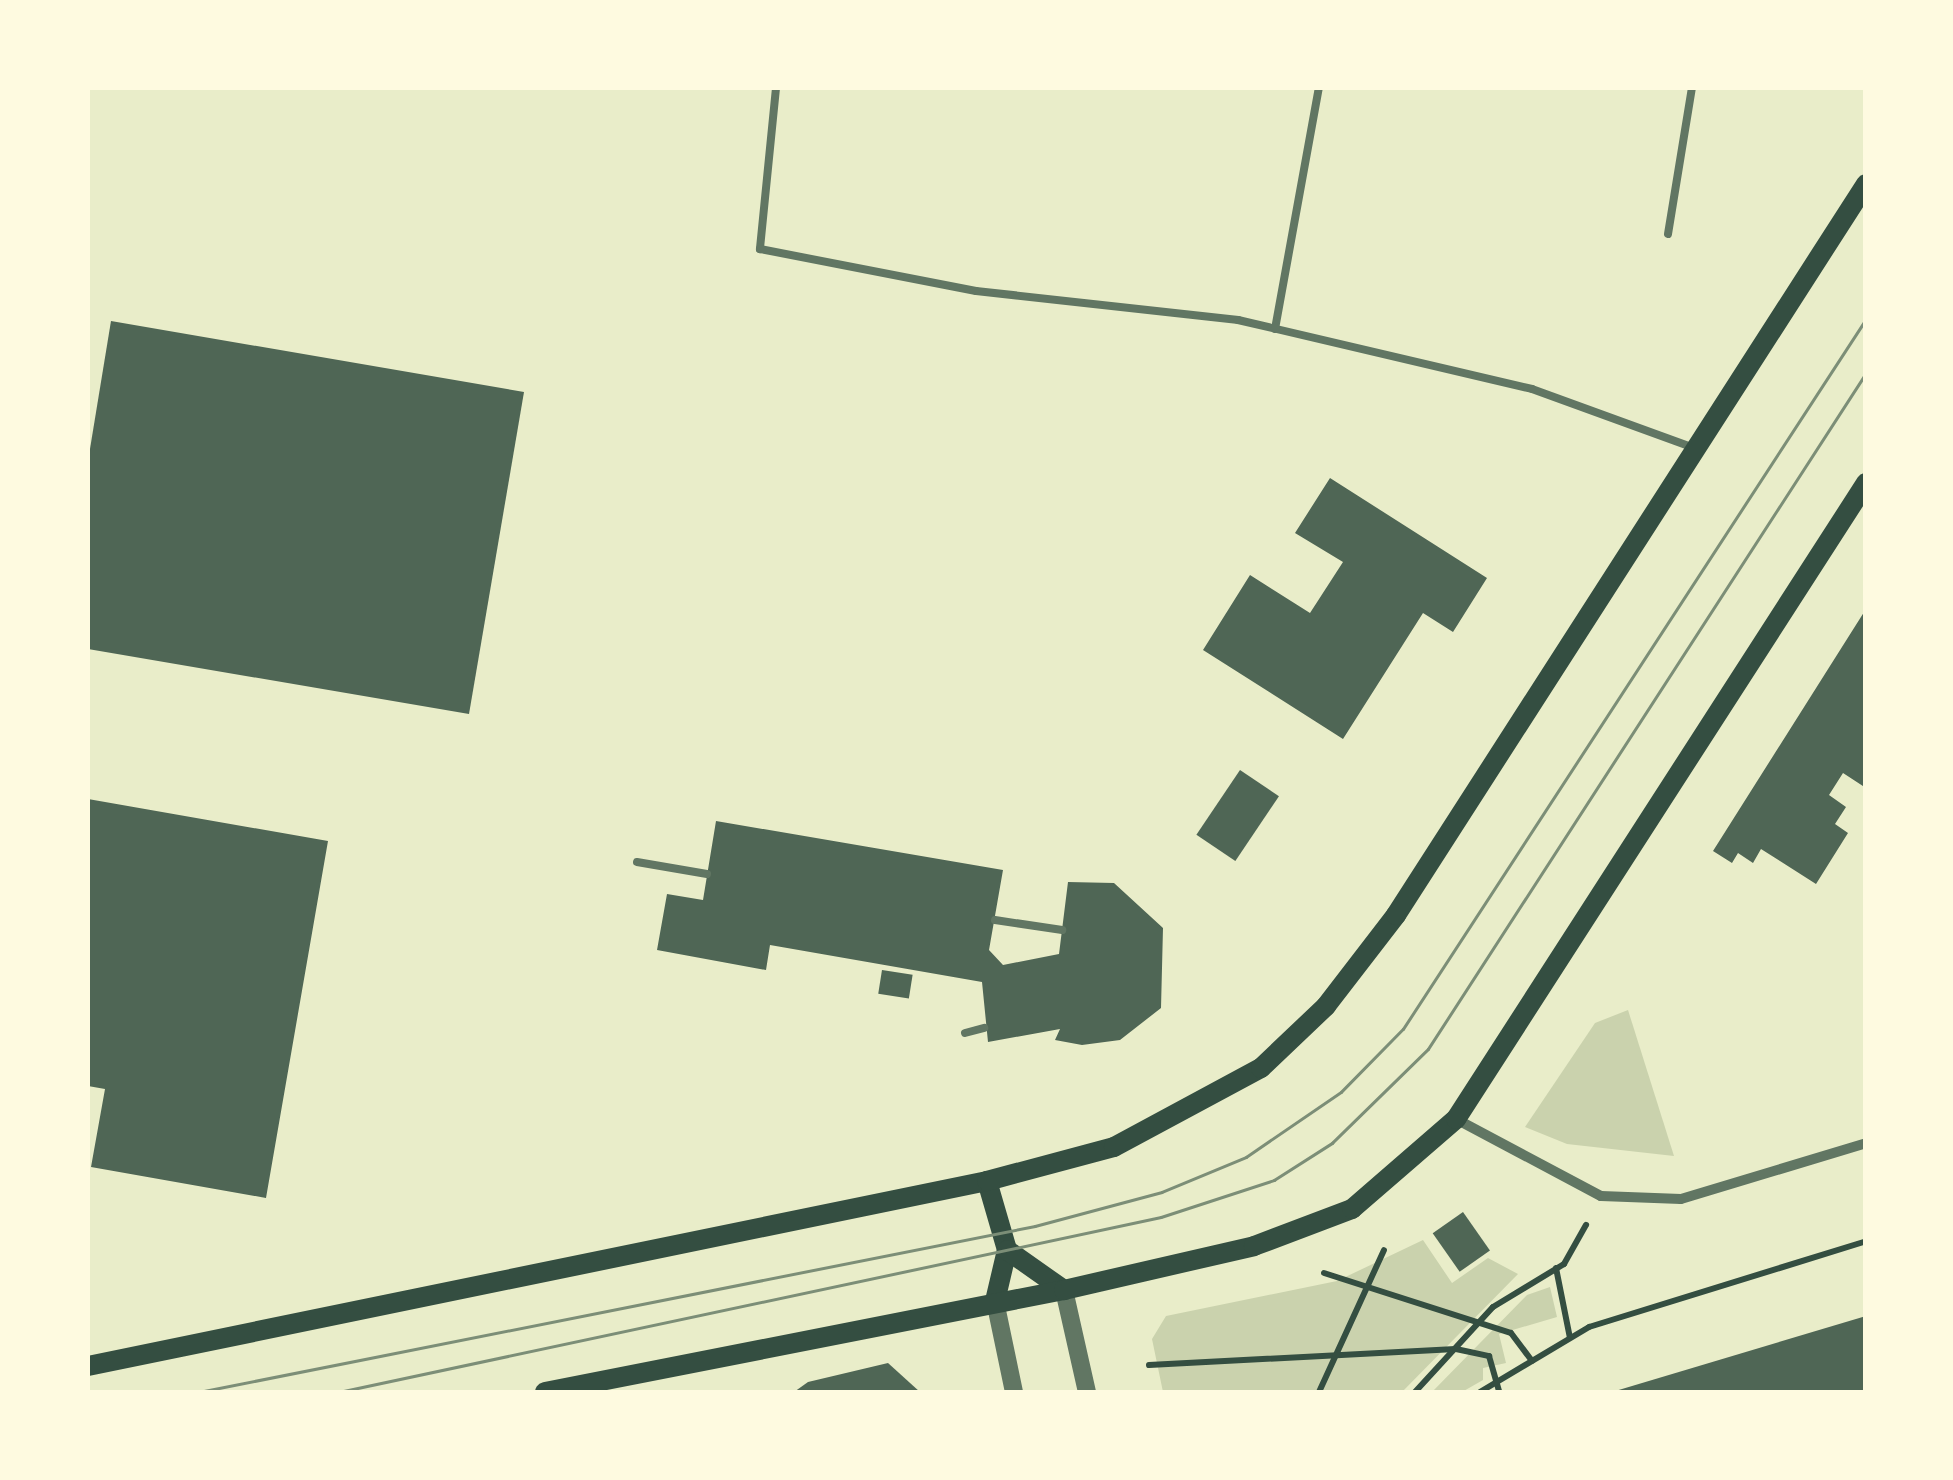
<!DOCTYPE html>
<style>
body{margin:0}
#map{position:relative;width:1953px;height:1480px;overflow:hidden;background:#e9edc9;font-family:Montserrat,sans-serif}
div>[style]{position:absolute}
.green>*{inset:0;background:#cad2ad}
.building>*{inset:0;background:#4f6655;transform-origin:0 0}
.path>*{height:6px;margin:-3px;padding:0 3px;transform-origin:3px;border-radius:3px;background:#344e41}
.service>*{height:8px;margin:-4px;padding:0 4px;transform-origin:4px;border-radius:4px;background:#617663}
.minor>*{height:10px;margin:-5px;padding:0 5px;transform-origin:5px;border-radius:5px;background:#617663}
.tertiary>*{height:18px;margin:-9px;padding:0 9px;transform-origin:9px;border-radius:9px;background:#617663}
.secondary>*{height:20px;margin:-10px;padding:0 10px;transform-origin:10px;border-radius:10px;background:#344e41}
.tram>*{height:2.5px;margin:-1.25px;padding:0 1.25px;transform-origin:1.25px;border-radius:1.25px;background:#7c8e77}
span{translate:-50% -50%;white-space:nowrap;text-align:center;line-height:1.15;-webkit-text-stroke:9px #fefae0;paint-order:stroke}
.frame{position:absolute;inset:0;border:90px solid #fefae0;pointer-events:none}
</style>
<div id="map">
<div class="green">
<div style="clip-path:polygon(1628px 1010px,1674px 1156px,1567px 1144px,1525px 1127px,1595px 1023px)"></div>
<div style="clip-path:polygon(1423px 1240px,1452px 1283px,1488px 1258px,1518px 1274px,1402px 1392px,1163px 1392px,1152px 1339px,1166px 1316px,1337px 1281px)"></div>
<div style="clip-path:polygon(1550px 1287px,1557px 1317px,1499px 1334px,1506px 1363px,1483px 1368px,1483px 1380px,1462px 1392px,1432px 1392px,1527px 1295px)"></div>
</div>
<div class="building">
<div style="clip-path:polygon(111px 321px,524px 392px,469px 714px,88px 649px,88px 461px)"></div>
<div style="clip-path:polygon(1330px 478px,1487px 578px,1453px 632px,1423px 613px,1343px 739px,1203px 650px,1250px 575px,1310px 613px,1343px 562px,1295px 533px)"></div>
<div style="clip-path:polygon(1866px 609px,1866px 788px,1843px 773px,1829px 795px,1846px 807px,1835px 824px,1848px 833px,1816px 884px,1761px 849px,1753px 863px,1738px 853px,1732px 863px,1713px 851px)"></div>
<div style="left:1240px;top:770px;width:47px;height:78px;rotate:34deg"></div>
<div style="clip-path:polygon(88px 799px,328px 841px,266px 1198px,91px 1167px,105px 1089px,88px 1086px)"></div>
<div style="clip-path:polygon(716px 821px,1003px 870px,989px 950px,1003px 965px,1059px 954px,1068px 882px,1114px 883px,1163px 928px,1161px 1008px,1120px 1040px,1082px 1045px,1055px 1040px,1060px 1029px,988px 1042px,982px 982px,770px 945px,766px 970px,657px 950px,667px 894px,703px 900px)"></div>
<div style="left:882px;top:970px;width:31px;height:24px;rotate:9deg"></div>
<div style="left:1463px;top:1212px;width:47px;height:37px;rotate:55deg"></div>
<div style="clip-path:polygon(1866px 1316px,1866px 1392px,1612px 1392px)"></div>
<div style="clip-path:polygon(888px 1363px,920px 1392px,794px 1392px,808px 1382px)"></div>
</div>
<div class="path">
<div style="left:1556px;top:1268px;width:71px;rotate:78.7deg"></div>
<div style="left:1324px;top:1273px;width:196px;rotate:17.8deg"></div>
<div style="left:1511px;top:1333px;width:35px;rotate:53deg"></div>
<div style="left:1149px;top:1365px;width:307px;rotate:-3deg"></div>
<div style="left:1456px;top:1349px;width:34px;rotate:12deg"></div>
<div style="left:1489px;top:1356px;width:37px;rotate:74deg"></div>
<div style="left:1319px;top:1392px;width:156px;rotate:-65.4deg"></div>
<div style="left:1415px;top:1392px;width:115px;rotate:-47.5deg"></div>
<div style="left:1493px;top:1307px;width:83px;rotate:-31.2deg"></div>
<div style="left:1564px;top:1264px;width:45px;rotate:-60.6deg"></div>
<div style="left:1480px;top:1392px;width:127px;rotate:-30.8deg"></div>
<div style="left:1589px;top:1327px;width:290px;rotate:-17.2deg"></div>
</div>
<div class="service">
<div style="left:776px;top:88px;width:162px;rotate:95.7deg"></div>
<div style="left:760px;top:249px;width:220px;rotate:11deg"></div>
<div style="left:976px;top:291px;width:264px;rotate:6.3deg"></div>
<div style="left:1238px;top:320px;width:302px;rotate:13.2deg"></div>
<div style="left:1532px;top:389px;width:172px;rotate:20deg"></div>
<div style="left:1668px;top:234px;width:148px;rotate:-80.7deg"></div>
<div style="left:1275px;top:329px;width:245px;rotate:-79.7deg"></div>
<div style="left:637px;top:862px;width:71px;rotate:9.7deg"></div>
<div style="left:995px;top:920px;width:68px;rotate:8.5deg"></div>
<div style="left:965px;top:1033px;width:20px;rotate:-15deg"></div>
</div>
<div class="minor">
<div style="left:1456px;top:1119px;width:164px;rotate:28deg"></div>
<div style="left:1601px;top:1196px;width:80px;rotate:2.1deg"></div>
<div style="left:1681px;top:1199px;width:193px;rotate:-16.8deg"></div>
</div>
<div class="tertiary">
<div style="left:1064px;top:1290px;width:105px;rotate:77.3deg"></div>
<div style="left:995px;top:1301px;width:93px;rotate:78.2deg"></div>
</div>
<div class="secondary">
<div style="left:987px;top:1181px;width:72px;rotate:73.8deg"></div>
<div style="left:1007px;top:1250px;width:52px;rotate:103.2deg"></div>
<div style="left:1007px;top:1250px;width:70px;rotate:35.1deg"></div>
<div style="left:88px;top:1366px;width:918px;rotate:-11.63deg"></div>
<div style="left:987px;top:1181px;width:131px;rotate:-15deg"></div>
<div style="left:1114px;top:1147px;width:167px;rotate:-28.3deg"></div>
<div style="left:1261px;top:1068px;width:90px;rotate:-43.6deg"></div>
<div style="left:1326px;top:1006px;width:115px;rotate:-52.4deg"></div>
<div style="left:1396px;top:915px;width:869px;rotate:-57.26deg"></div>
<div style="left:545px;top:1392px;width:529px;rotate:-11.12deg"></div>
<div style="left:1064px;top:1290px;width:195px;rotate:-13deg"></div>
<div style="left:1254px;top:1246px;width:105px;rotate:-20.7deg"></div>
<div style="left:1352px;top:1209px;width:138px;rotate:-40.9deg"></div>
<div style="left:1456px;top:1119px;width:757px;rotate:-57.19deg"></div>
</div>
<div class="tram">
<div style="left:199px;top:1392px;width:852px;rotate:-11.23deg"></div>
<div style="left:1035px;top:1226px;width:131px;rotate:-15deg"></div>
<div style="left:1162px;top:1192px;width:91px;rotate:-22.6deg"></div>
<div style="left:1246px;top:1157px;width:115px;rotate:-34.4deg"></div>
<div style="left:1341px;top:1092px;width:88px;rotate:-45.5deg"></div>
<div style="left:1403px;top:1029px;width:848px;rotate:-56.89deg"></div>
<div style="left:339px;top:1392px;width:840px;rotate:-12.02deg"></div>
<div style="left:1161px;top:1217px;width:119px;rotate:-18.1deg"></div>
<div style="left:1274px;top:1180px;width:69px;rotate:-32.5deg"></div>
<div style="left:1332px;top:1143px;width:134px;rotate:-44.4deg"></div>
<div style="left:1428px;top:1049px;width:805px;rotate:-57.06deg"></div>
</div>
<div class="frame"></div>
</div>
